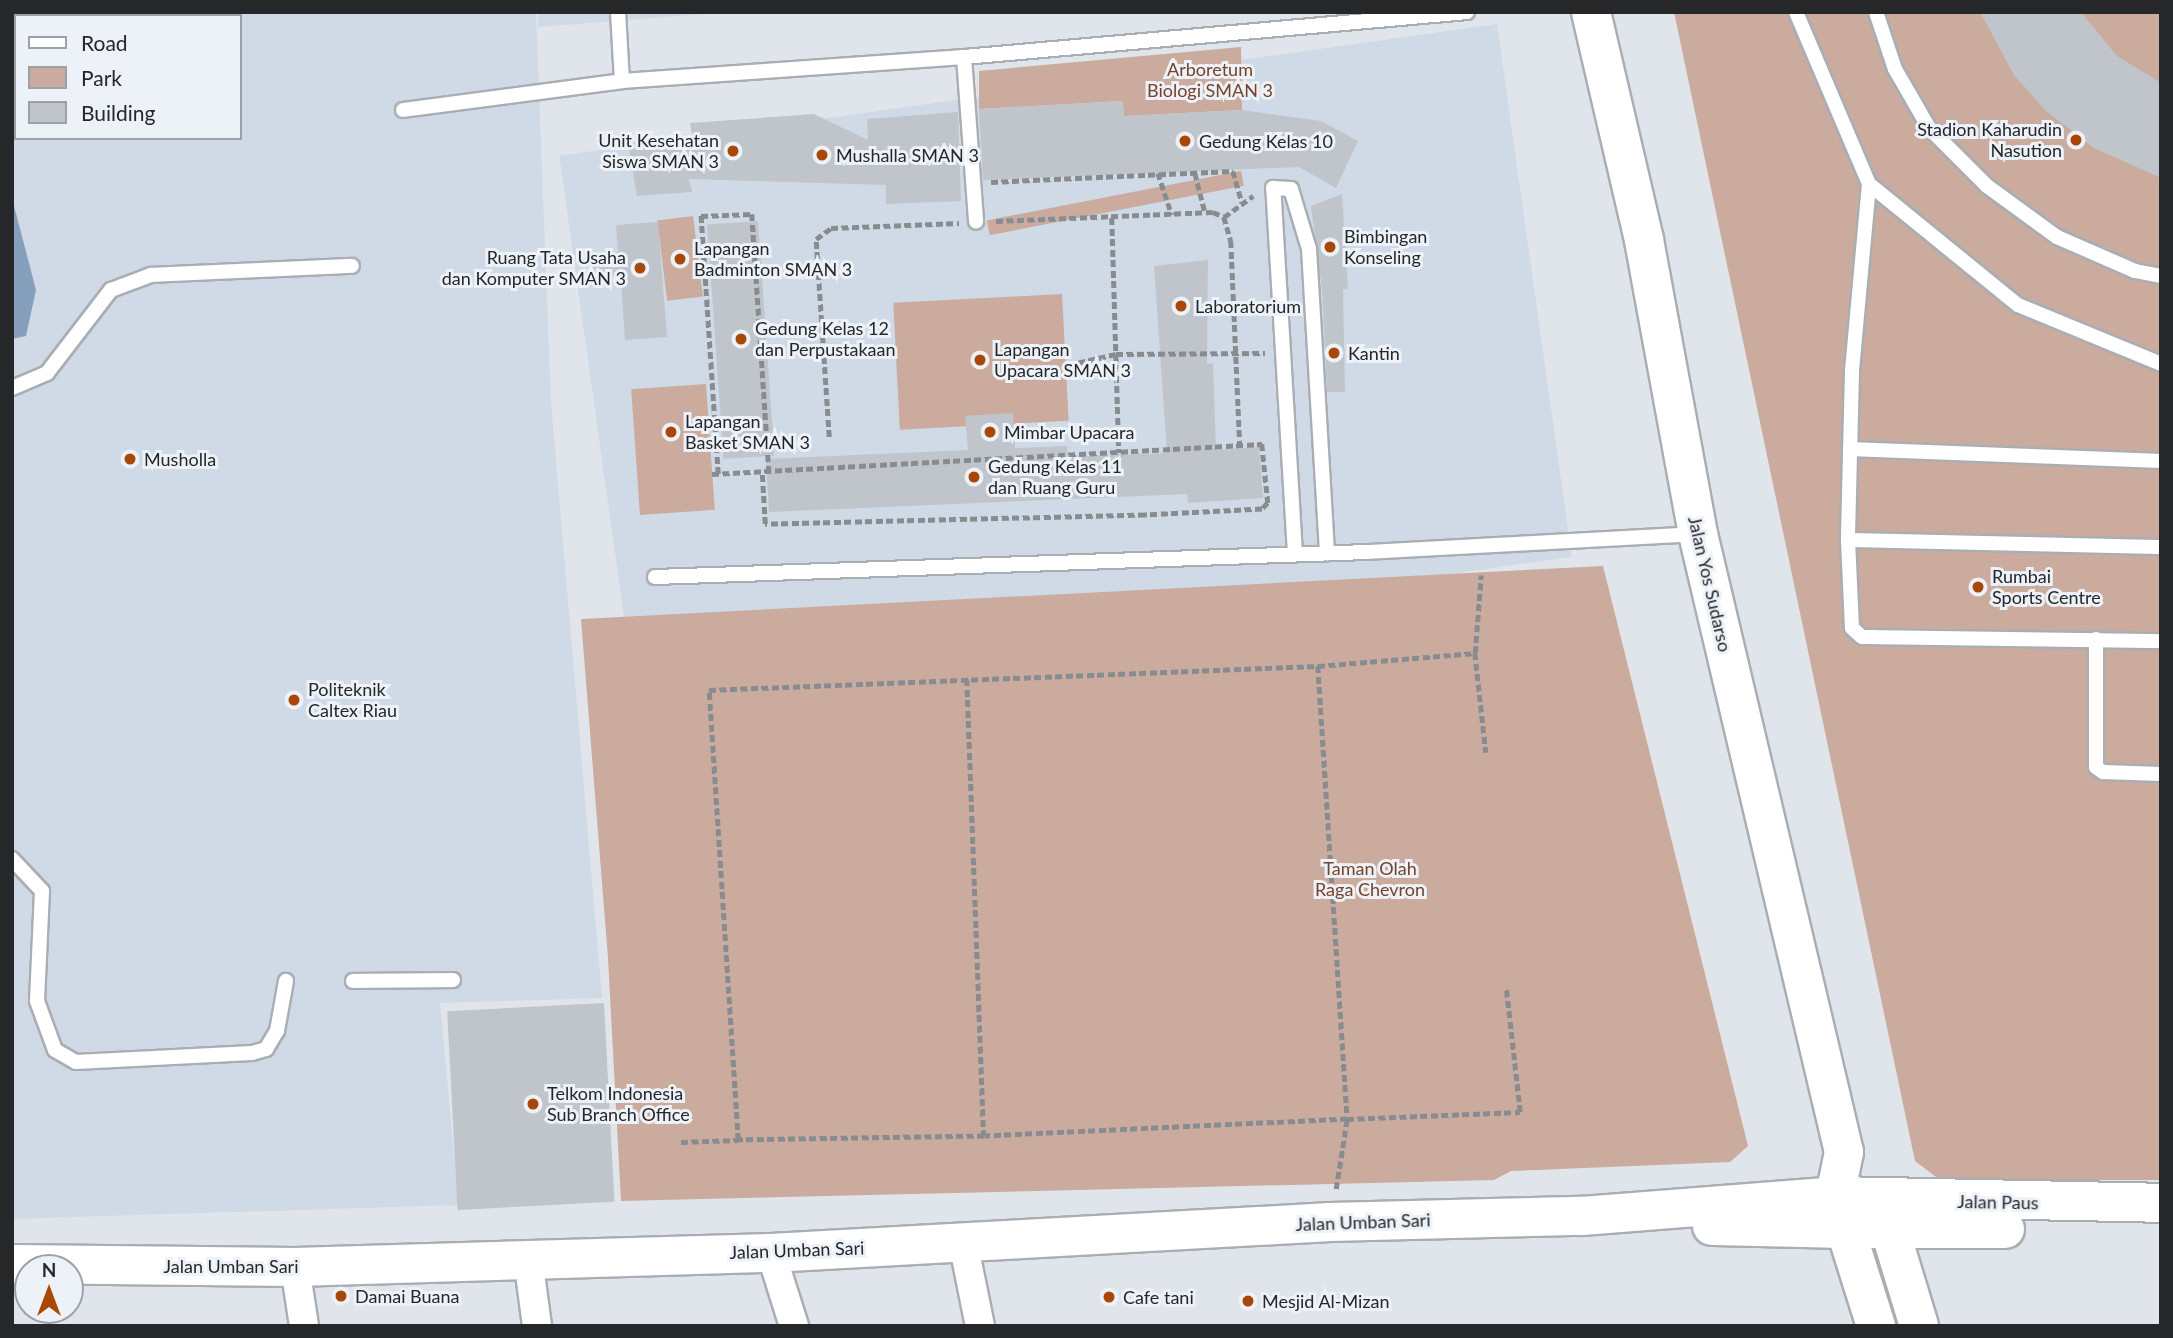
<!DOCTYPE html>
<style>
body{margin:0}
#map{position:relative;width:2173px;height:1338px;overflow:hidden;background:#e0e5eb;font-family:Lato,sans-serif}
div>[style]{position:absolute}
.built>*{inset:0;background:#d0dae6;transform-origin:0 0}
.green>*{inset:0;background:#caab9e;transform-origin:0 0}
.water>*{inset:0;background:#869fbc}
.building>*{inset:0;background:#c0c5cb;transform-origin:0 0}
.path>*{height:4.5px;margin-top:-2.25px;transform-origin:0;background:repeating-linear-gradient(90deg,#888c90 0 7px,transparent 0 10.5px)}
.roads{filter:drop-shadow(2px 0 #a9aeb4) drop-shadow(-2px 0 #a9aeb4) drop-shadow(0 2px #a9aeb4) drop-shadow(0 -2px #a9aeb4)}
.lane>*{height:14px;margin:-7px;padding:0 7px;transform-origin:7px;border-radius:7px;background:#fff}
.street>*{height:28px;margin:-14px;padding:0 14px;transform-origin:14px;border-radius:14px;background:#fff}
.secondary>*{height:38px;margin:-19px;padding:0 19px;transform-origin:19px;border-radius:19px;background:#fff}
.primary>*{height:38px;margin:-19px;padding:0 19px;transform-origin:19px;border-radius:19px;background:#fff}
.dots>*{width:19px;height:19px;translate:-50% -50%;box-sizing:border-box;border:4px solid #edf2f8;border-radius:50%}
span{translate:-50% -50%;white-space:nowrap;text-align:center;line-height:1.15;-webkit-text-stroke:6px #edf2f8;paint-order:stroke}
.park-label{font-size:18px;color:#77422a}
.poi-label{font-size:18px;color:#252729}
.right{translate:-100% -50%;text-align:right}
.left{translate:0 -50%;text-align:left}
.street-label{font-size:18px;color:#252729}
.frame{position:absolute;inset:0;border:14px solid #252729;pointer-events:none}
.legend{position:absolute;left:14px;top:14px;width:228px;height:126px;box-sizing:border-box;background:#edf2f8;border:2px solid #9da1a5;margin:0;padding:9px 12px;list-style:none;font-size:21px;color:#252729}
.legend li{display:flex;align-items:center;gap:14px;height:35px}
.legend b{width:35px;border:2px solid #9da1a5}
.north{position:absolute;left:14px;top:1254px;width:70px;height:70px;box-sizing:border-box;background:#edf2f8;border:2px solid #9da1a5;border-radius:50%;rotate:0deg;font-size:19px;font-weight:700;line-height:28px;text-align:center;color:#252729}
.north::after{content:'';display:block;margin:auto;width:24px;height:32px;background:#a94707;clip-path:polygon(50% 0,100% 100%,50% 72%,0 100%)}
</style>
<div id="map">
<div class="built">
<div style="clip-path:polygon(evenodd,12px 12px,536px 12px,551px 402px,602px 998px,440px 1003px,459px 1205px,12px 1219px,12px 12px,16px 16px,240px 16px,240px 138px,16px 138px,16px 16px)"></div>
<div style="clip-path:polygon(538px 12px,731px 12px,538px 27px)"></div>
<div style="left:1497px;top:24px;width:538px;height:947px;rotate:82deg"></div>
</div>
<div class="green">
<div style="clip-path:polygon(1674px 12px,2161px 12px,2161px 1180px,1940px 1180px,1915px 1161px)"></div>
<div style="clip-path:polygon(1241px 47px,1242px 110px,1124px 116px,1122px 101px,979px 109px,979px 71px)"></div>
<div style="left:1241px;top:171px;width:15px;height:259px;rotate:79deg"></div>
<div style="left:693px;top:216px;width:81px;height:36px;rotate:83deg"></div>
<div style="left:1062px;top:294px;width:127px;height:169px;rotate:87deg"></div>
<div style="left:706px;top:384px;width:126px;height:75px;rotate:86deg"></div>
<div style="clip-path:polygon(1603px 566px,1748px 1146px,1730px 1162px,1511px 1171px,1494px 1180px,621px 1201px,608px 958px,581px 619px)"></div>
</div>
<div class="water">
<div style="clip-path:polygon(12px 198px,36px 290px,26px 336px,12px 339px)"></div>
</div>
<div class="building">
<div style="clip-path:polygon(1980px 12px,2081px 12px,2117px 56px,2161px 83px,2161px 178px,2094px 148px,2046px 111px,2014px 75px)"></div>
<div style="clip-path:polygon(1123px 101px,1124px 116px,1242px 110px,1321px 121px,1358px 141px,1336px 188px,1299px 167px,983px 180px,979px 109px)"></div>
<div style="clip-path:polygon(958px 112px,961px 201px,886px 204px,886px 185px,689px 179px,692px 192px,637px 196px,628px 142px,693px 140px,690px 123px,814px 114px,868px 140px,867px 119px)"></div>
<div style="clip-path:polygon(1342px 194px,1348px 289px,1343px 289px,1345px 392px,1327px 392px,1322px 289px,1311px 206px)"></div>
<div style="left:758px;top:221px;width:235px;height:51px;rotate:86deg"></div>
<div style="clip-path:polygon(658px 222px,667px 337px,625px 340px,621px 283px,594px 286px,591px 254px,618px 252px,616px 225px)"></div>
<div style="clip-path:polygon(1208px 260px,1207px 364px,1213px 363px,1216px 450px,1259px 447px,1263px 498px,1188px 503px,1187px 494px,769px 512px,766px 459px,968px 450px,965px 416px,1013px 413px,1015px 448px,1067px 446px,1068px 457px,1167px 453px,1154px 266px)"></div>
<div style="left:604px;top:1003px;width:199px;height:157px;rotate:87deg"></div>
</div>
<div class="path">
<div style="left:1158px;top:173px;width:44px;rotate:71.6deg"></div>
<div style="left:1195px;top:173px;width:40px;rotate:75.6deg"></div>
<div style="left:991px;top:182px;width:242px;rotate:-2.6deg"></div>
<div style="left:1233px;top:171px;width:33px;rotate:74deg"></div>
<div style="left:1224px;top:217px;width:36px;rotate:-36deg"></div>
<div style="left:1112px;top:218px;width:235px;rotate:88.3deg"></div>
<div style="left:996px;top:221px;width:217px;rotate:-2.4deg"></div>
<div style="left:1213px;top:212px;width:12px;rotate:24deg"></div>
<div style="left:1224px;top:217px;width:25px;rotate:74deg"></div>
<div style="left:1231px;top:241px;width:205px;rotate:87.5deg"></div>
<div style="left:1068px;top:365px;width:49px;rotate:-12.9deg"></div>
<div style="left:1116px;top:354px;width:149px;rotate:-0.4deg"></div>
<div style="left:829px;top:437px;width:198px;rotate:-93.8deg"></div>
<div style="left:816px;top:239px;width:19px;rotate:-36deg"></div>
<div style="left:831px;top:228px;width:128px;rotate:-2.2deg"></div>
<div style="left:712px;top:474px;width:551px;rotate:-3.12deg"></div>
<div style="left:1262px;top:444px;width:59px;rotate:84.2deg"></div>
<div style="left:1268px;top:503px;width:8px;rotate:135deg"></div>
<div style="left:1262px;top:509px;width:117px;rotate:177.1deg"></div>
<div style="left:1145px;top:515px;width:380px;rotate:178.6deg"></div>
<div style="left:765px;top:524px;width:52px;rotate:-93.3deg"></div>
<div style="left:718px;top:474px;width:259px;rotate:-93.8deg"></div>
<div style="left:701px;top:216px;width:51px;rotate:-2.2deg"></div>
<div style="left:752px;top:214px;width:258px;rotate:86.2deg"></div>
<div style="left:1475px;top:653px;width:78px;rotate:-85.6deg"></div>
<div style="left:1318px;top:666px;width:454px;rotate:86.3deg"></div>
<div style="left:1347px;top:1119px;width:363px;rotate:177.3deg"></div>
<div style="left:984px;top:1136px;width:246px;rotate:179.1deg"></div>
<div style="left:738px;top:1140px;width:451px;rotate:-93.7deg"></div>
<div style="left:709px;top:690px;width:609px;rotate:-2.26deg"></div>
<div style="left:1318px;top:666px;width:158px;rotate:-4.7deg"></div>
<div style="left:1475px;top:653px;width:100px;rotate:83.7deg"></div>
<div style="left:967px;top:679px;width:457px;rotate:87.9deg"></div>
<div style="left:681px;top:1142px;width:57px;rotate:-2deg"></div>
<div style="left:1336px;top:1189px;width:71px;rotate:-81.1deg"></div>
<div style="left:1347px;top:1119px;width:173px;rotate:-2.3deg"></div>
<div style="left:1520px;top:1112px;width:126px;rotate:-96.4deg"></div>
</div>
<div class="roads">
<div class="lane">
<div style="left:618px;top:12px;width:69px;rotate:86.7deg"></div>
<div style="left:1796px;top:12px;width:187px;rotate:67deg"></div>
<div style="left:1869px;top:184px;width:192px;rotate:39.1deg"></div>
<div style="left:2018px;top:305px;width:155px;rotate:22.4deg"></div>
<div style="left:1876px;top:12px;width:60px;rotate:71.6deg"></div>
<div style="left:1895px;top:69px;width:68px;rotate:60deg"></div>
<div style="left:1929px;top:128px;width:82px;rotate:45deg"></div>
<div style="left:1987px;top:186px;width:87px;rotate:36.1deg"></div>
<div style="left:2057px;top:237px;width:85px;rotate:23.6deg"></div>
<div style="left:2135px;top:271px;width:26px;rotate:11deg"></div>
<div style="left:964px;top:57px;width:165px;rotate:85.8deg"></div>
<div style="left:403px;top:110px;width:221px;rotate:-7.5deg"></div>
<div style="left:622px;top:81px;width:343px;rotate:-4deg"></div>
<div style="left:964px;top:57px;width:505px;rotate:-5.11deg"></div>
<div style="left:1869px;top:184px;width:189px;rotate:95.2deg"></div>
<div style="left:1852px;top:372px;width:168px;rotate:91.4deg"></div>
<div style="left:1848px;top:540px;width:88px;rotate:87.4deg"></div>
<div style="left:1852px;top:628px;width:13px;rotate:42deg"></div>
<div style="left:1862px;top:637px;width:10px"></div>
<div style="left:1872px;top:637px;width:289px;rotate:0.8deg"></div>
<div style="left:12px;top:388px;width:38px;rotate:-23deg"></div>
<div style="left:47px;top:373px;width:105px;rotate:-52.4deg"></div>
<div style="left:111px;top:290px;width:43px;rotate:-20.6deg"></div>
<div style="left:151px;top:275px;width:201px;rotate:-2.6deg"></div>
<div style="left:1850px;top:449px;width:311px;rotate:2.2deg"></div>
<div style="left:1848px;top:540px;width:313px;rotate:1.3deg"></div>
<div style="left:1295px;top:554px;width:367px;rotate:-93.4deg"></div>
<div style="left:1273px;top:188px;width:18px;rotate:3deg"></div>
<div style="left:1291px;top:189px;width:63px;rotate:73.3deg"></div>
<div style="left:1309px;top:249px;width:305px;rotate:86.6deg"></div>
<div style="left:655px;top:577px;width:712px;rotate:-2.01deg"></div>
<div style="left:1367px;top:552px;width:329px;rotate:-3.1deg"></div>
<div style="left:2096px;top:639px;width:128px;rotate:90deg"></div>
<div style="left:2096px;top:767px;width:9px;rotate:36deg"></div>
<div style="left:2103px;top:772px;width:58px;rotate:2deg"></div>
<div style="left:12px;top:859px;width:44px;rotate:46.8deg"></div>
<div style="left:42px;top:891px;width:110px;rotate:92.6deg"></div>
<div style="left:37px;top:1001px;width:52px;rotate:69.8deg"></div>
<div style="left:55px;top:1050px;width:24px;rotate:30deg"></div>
<div style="left:76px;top:1062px;width:176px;rotate:-2.9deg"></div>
<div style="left:252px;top:1053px;width:15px;rotate:-16deg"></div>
<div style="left:266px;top:1049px;width:21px;rotate:-59deg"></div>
<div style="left:277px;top:1031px;width:51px;rotate:-79.8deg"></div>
<div style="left:353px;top:981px;width:100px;rotate:-0.6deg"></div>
</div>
<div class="street">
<div style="left:963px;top:1242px;width:86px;rotate:78.6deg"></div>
<div style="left:771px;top:1253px;width:77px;rotate:72.5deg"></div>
<div style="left:528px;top:1259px;width:68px;rotate:82.3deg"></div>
<div style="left:295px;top:1267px;width:60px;rotate:81.3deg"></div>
</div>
<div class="secondary">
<div style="left:1712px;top:1226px;width:135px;rotate:1.3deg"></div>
<div style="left:12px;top:1264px;width:283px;rotate:0.6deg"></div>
<div style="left:295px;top:1267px;width:476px;rotate:-1.7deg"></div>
<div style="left:771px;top:1253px;width:560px;rotate:-3.17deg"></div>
<div style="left:1330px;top:1222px;width:252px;rotate:-1.4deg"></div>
<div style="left:1582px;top:1216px;width:254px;rotate:-4.5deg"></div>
</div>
<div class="primary">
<div style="left:1591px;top:12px;width:234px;rotate:76.9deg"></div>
<div style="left:1644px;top:240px;width:299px;rotate:79.6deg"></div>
<div style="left:1698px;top:534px;width:635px;rotate:76.71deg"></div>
<div style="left:1844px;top:1152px;width:45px;rotate:101.6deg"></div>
<div style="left:1835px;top:1196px;width:136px;rotate:72.5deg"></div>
<div style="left:1835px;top:1196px;width:326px;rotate:1.2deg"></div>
<div style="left:1882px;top:1204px;width:127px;rotate:73.1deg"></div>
<div style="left:1847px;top:1229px;width:158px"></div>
</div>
</div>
<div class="dots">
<div style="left:2076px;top:140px;background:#a94707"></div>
<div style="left:1185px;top:141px;background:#a94707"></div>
<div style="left:733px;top:151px;background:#a94707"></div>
<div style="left:822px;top:155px;background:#a94707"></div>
<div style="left:1330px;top:247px;background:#a94707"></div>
<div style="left:680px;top:259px;background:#a94707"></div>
<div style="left:640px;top:268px;background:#a94707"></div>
<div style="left:1181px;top:306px;background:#a94707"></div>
<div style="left:741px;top:339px;background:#a94707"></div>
<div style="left:1334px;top:353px;background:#a94707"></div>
<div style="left:980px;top:360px;background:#a94707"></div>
<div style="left:671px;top:432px;background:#a94707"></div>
<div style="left:990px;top:432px;background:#a94707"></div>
<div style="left:130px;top:459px;background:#a94707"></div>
<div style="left:974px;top:477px;background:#a94707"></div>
<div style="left:1978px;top:587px;background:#a94707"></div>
<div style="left:294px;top:700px;background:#a94707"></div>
<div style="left:533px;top:1104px;background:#a94707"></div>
<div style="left:341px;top:1296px;background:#a94707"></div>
<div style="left:1109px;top:1297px;background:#a94707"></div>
<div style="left:1248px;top:1301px;background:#a94707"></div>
</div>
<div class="park-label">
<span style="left:1210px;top:80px">Arboretum<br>Biologi SMAN 3</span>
<span style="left:1370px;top:879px">Taman Olah<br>Raga Chevron</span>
</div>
<div class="poi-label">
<span class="right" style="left:2062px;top:140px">Stadion Kaharudin<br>Nasution</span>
<span class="right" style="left:719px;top:151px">Unit Kesehatan<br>Siswa SMAN 3</span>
<span class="left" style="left:1199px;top:141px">Gedung Kelas 10</span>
<span class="left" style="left:836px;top:155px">Mushalla SMAN 3</span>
<span class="left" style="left:1344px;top:247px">Bimbingan<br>Konseling</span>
<span class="left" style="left:694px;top:259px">Lapangan<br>Badminton SMAN 3</span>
<span class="right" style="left:626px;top:268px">Ruang Tata Usaha<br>dan Komputer SMAN 3</span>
<span class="left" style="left:1195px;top:306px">Laboratorium</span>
<span class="left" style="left:755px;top:339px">Gedung Kelas 12<br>dan Perpustakaan</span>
<span class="left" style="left:994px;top:360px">Lapangan<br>Upacara SMAN 3</span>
<span class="left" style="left:1348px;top:353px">Kantin</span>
<span class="left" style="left:685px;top:432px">Lapangan<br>Basket SMAN 3</span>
<span class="left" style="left:1004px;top:432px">Mimbar Upacara</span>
<span class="left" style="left:144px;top:459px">Musholla</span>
<span class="left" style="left:988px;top:477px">Gedung Kelas 11<br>dan Ruang Guru</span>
<span class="left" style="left:1992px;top:587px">Rumbai<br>Sports Centre</span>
<span class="left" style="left:308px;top:700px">Politeknik<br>Caltex Riau</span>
<span class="left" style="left:547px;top:1104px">Telkom Indonesia<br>Sub Branch Office</span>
<span class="left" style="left:355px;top:1296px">Damai Buana</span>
<span class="left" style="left:1123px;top:1297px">Cafe tani</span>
<span class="left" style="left:1262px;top:1301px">Mesjid Al-Mizan</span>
</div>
<div class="street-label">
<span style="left:1710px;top:584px;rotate:77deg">Jalan Yos Sudarso</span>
<span style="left:1998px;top:1202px;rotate:1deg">Jalan Paus</span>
<span style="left:1363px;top:1222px;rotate:-2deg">Jalan Umban Sari</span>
<span style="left:797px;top:1250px;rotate:-2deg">Jalan Umban Sari</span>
<span style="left:231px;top:1266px">Jalan Umban Sari</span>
</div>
<div class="frame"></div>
<ul class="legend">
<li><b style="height:9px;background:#fff"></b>Road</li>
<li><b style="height:19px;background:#caab9e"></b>Park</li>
<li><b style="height:19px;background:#c0c5cb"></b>Building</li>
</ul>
<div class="north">N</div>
</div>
